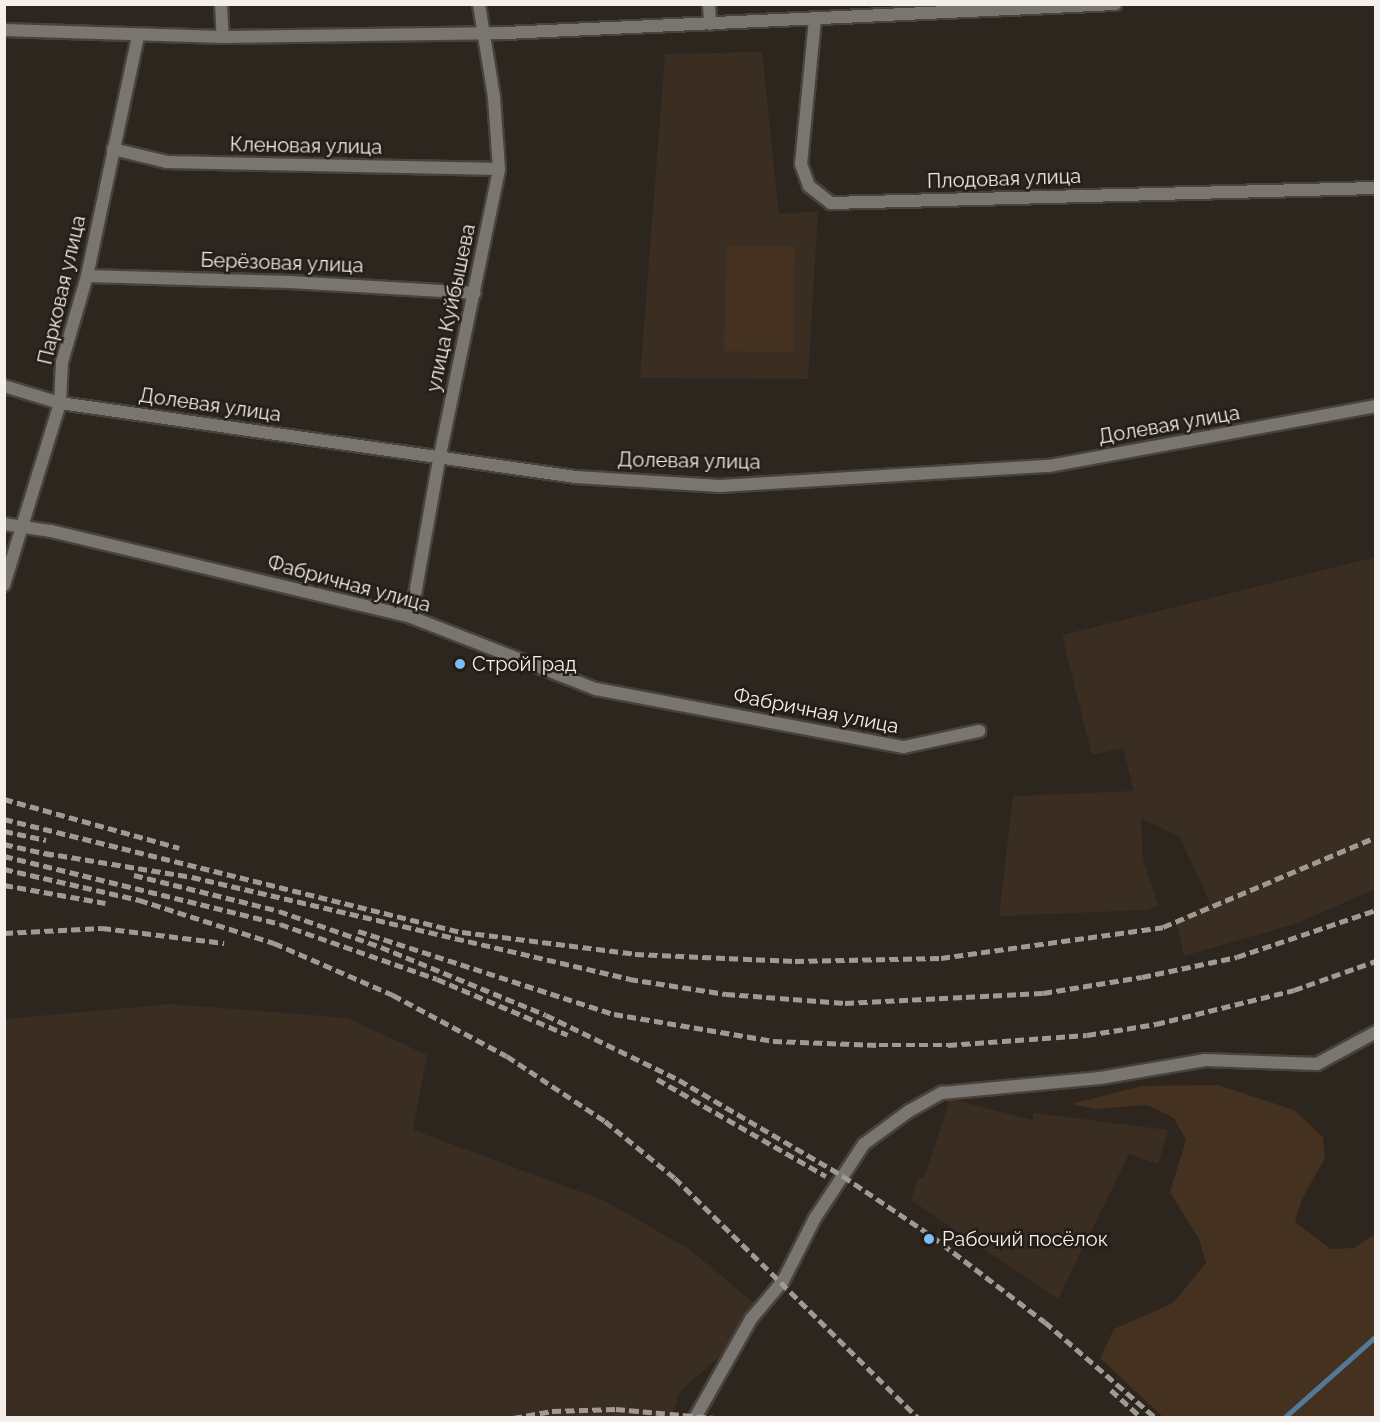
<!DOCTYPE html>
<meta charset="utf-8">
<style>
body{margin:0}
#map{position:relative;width:1380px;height:1422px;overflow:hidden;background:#2d261f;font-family:Raleway,sans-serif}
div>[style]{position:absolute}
.built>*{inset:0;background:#3a2e23}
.green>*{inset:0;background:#44311f;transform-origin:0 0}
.stream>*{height:4.5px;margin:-2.25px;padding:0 2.25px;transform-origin:2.25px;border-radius:2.25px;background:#537898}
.roads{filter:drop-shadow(2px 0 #49423b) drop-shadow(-2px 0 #49423b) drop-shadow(0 2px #49423b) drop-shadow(0 -2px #49423b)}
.street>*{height:12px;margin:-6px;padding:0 6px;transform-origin:6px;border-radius:6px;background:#797571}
.rail>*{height:4.5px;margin-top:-2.25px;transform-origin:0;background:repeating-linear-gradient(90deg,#a09a94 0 9px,transparent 0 13.5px)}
.dots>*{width:16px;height:16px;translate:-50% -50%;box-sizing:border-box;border:3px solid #241c16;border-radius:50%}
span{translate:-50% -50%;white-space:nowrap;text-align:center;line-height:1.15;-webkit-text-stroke:5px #241c16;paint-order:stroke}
.street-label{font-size:20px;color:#f4efea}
.poi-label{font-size:20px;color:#f4efea}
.left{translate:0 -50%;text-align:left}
.frame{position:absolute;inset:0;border:6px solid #f4efea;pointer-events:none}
</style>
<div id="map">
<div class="built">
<div style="clip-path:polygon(762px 52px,779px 214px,818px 211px,808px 379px,640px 378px,665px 54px)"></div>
<div style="clip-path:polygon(1375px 557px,1375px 889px,1298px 923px,1184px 956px,1176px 920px,1210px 903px,1180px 837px,1141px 818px,1143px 860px,1158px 905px,1147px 910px,999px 916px,1013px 796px,1134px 791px,1123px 748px,1092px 755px,1062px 635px)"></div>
<div style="clip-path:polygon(171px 1004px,347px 1018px,427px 1055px,413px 1130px,605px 1201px,689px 1249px,754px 1303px,727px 1350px,680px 1391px,672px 1417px,5px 1418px,5px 1019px)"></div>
<div style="clip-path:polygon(950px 1099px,1033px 1120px,1034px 1113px,1168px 1130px,1158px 1164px,1129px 1154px,1058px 1299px,911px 1200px,918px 1178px,924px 1178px)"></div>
</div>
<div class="green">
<div style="left:726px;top:245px;width:69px;height:106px;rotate:1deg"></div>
<div style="clip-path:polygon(1218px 1085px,1294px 1110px,1323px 1137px,1325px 1158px,1302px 1199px,1295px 1222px,1331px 1249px,1354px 1248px,1375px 1234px,1375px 1417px,1163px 1417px,1100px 1358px,1114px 1329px,1173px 1303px,1206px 1263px,1199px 1239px,1170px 1192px,1186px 1140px,1174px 1118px,1147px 1105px,1095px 1109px,1071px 1104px,1142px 1086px)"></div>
</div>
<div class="stream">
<div style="left:1284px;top:1418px;width:123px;rotate:-41.7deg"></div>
</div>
<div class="roads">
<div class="street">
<div style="left:221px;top:4px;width:33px;rotate:87deg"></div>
<div style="left:709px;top:4px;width:20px;rotate:87deg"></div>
<div style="left:815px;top:19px;width:146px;rotate:95.5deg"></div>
<div style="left:801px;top:164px;width:23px;rotate:70deg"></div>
<div style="left:809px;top:186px;width:28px;rotate:38deg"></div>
<div style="left:831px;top:203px;width:545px;rotate:-1.58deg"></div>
<div style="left:4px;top:30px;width:219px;rotate:1.8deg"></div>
<div style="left:223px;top:37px;width:283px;rotate:-0.8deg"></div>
<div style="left:506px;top:33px;width:610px;rotate:-2.73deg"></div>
<div style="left:113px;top:149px;width:56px;rotate:13.5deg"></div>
<div style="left:167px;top:162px;width:332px;rotate:1.2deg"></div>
<div style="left:87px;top:276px;width:203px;rotate:1.7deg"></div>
<div style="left:290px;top:282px;width:185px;rotate:3.4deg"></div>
<div style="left:4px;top:386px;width:59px;rotate:16.9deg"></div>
<div style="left:60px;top:403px;width:521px;rotate:8.16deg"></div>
<div style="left:576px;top:477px;width:144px;rotate:3.6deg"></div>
<div style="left:720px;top:486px;width:330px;rotate:-3.5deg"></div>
<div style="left:1049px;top:466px;width:332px;rotate:-10.4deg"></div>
<div style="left:4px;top:524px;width:48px;rotate:8.5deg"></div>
<div style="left:51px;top:531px;width:370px;rotate:13.4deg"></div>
<div style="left:411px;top:617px;width:199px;rotate:21.3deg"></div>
<div style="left:596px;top:689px;width:313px;rotate:10.7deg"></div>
<div style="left:904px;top:747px;width:77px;rotate:-12deg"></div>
<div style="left:4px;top:585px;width:190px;rotate:-72.9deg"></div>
<div style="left:60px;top:403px;width:41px;rotate:-87.2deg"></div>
<div style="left:62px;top:362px;width:90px;rotate:-73.8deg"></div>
<div style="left:87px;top:276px;width:245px;rotate:-78deg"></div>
<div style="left:411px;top:617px;width:165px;rotate:-79.9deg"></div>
<div style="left:440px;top:455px;width:292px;rotate:-78.3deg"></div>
<div style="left:499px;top:169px;width:72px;rotate:-94deg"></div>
<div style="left:494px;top:97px;width:94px;rotate:-99.2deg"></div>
<div style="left:695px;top:1418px;width:114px;rotate:-60.5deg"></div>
<div style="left:751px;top:1319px;width:50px;rotate:-49.9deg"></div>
<div style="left:783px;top:1281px;width:71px;rotate:-63.1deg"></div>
<div style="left:815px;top:1218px;width:89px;rotate:-56.5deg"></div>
<div style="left:864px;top:1144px;width:56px;rotate:-36.3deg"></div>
<div style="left:909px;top:1111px;width:38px;rotate:-29deg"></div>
<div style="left:942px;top:1093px;width:159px;rotate:-5.4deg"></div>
<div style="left:1100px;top:1078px;width:107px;rotate:-9.7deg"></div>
<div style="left:1205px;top:1060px;width:112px;rotate:2deg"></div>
<div style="left:1317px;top:1064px;width:67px;rotate:-28.5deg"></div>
</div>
</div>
<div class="rail">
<div style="left:4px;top:799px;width:182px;rotate:15.6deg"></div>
<div style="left:4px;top:819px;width:472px;rotate:13.9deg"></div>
<div style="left:462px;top:932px;width:174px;rotate:7.2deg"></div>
<div style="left:635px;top:954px;width:160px;rotate:2.5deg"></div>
<div style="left:795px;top:961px;width:146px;rotate:-1.2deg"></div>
<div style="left:941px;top:958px;width:224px;rotate:-7.9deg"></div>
<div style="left:1163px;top:927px;width:231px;rotate:-22.9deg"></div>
<div style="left:4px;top:831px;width:43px;rotate:12.1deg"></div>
<div style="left:4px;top:844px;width:49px;rotate:12.9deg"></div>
<div style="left:45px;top:853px;width:149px;rotate:9.3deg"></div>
<div style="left:192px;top:877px;width:449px;rotate:13.1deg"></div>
<div style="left:629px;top:979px;width:98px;rotate:8.8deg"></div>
<div style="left:726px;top:994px;width:119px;rotate:4.3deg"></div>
<div style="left:845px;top:1003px;width:198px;rotate:-2.9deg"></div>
<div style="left:1043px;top:993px;width:100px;rotate:-9.2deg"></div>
<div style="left:1142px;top:977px;width:97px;rotate:-11.9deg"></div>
<div style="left:1237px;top:957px;width:147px;rotate:-18.7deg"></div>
<div style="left:4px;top:856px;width:284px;rotate:13.8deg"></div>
<div style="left:280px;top:924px;width:166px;rotate:19.3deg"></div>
<div style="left:437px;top:979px;width:142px;rotate:23.1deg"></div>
<div style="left:4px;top:869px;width:139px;rotate:12.9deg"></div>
<div style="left:139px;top:900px;width:142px;rotate:17.7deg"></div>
<div style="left:274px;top:943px;width:130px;rotate:23.6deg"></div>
<div style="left:393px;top:995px;width:129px;rotate:28.2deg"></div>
<div style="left:507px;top:1056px;width:118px;rotate:33.6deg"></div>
<div style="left:605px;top:1121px;width:90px;rotate:39.2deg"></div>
<div style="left:675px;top:1178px;width:342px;rotate:44.6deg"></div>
<div style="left:134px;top:875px;width:149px;rotate:13.9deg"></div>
<div style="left:279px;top:911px;width:108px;rotate:19.4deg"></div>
<div style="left:381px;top:947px;width:178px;rotate:22.4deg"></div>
<div style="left:546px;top:1015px;width:148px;rotate:26deg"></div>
<div style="left:679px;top:1080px;width:190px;rotate:30.3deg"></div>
<div style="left:843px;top:1176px;width:107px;rotate:34deg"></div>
<div style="left:932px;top:1236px;width:142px;rotate:37.3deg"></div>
<div style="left:1045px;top:1322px;width:147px;rotate:40.9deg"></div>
<div style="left:4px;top:885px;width:103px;rotate:10.1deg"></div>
<div style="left:358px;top:931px;width:269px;rotate:18deg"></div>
<div style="left:614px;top:1014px;width:161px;rotate:9.6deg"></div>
<div style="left:773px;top:1041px;width:106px;rotate:2.2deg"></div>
<div style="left:879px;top:1045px;width:69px"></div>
<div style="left:948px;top:1045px;width:139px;rotate:-4.1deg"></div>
<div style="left:1087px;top:1035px;width:70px;rotate:-9.1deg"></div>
<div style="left:1156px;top:1024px;width:142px;rotate:-13.8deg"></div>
<div style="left:1294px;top:990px;width:87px;rotate:-19.5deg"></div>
<div style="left:4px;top:933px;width:98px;rotate:-2.9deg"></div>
<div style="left:102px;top:928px;width:123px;rotate:7deg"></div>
<div style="left:657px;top:1079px;width:195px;rotate:29.9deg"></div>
<div style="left:1111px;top:1390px;width:42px;rotate:42.1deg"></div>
<div style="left:513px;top:1418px;width:40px;rotate:-10deg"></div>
<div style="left:552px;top:1411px;width:64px;rotate:-1.8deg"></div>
<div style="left:616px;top:1409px;width:99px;rotate:5.2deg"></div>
</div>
<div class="dots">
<div style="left:460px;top:664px;background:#7abef8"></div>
<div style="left:929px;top:1239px;background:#7abef8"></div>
</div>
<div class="street-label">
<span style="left:306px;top:146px;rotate:1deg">Кленовая улица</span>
<span style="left:1004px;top:179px;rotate:-2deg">Плодовая улица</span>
<span style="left:282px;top:263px;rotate:2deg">Берёзовая улица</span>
<span style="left:62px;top:290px;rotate:-77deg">Парковая улица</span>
<span style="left:451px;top:308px;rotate:-78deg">улица Куйбышева</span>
<span style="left:210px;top:405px;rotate:8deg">Долевая улица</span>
<span style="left:1169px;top:425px;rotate:-10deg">Долевая улица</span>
<span style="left:689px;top:461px;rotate:1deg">Долевая улица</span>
<span style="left:349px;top:584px;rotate:15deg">Фабричная улица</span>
<span style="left:816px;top:711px;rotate:11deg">Фабричная улица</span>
</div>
<div class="poi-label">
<span class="left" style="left:472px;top:664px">СтройГрад</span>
<span class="left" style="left:942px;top:1239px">Рабочий посёлок</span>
</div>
<div class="frame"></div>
</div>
